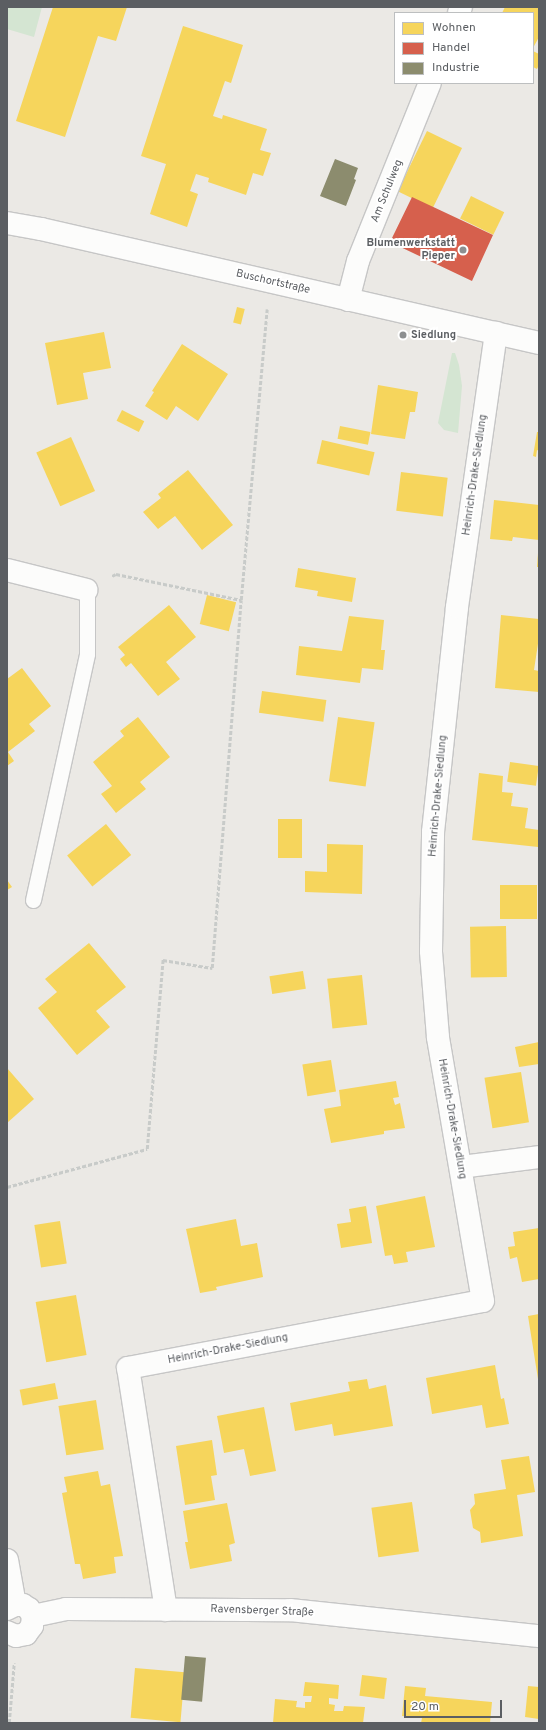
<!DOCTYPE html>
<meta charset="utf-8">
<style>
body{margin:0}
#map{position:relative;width:546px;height:1730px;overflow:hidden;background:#ebe9e5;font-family:Overpass,sans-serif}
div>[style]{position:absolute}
.green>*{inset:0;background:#d4e5d2}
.homes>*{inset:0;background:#f6d55c;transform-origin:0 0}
.shops>*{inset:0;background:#d6604d}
.industry>*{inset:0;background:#8c8c6e;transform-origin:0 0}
.path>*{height:2.5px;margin-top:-1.25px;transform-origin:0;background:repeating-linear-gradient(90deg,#c8cbc9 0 4px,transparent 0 6px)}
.roads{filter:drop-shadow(1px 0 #c6c6c6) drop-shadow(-1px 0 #c6c6c6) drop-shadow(0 1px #c6c6c6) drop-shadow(0 -1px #c6c6c6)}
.lane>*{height:15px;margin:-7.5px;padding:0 7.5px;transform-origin:7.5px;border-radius:7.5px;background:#fcfcfb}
.street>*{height:22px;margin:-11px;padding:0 11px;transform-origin:11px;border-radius:11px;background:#fcfcfb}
.secondary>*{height:22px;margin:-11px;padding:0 11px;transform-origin:11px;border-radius:11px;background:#fcfcfb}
.dots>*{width:11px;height:11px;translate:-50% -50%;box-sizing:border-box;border:2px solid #fff;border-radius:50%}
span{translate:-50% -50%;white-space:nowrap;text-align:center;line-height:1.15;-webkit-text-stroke:4px #fff;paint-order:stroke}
.street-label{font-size:11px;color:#5b5e62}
.poi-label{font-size:11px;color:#5b5e62;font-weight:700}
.right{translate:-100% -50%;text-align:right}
.left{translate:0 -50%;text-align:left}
.frame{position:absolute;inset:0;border:8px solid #5b5e62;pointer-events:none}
.legend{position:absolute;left:394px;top:12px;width:140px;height:72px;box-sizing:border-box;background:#fff;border:1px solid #bdbfc0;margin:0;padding:5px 7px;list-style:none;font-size:12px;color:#5b5e62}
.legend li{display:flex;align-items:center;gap:8px;height:20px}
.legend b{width:20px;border:1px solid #bdbfc0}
.scale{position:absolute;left:404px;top:1700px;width:98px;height:18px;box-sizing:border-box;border:2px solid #5b5e62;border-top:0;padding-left:5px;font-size:12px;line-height:14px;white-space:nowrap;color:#5b5e62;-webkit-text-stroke:3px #fff;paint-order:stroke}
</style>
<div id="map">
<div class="green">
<div style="clip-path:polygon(7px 7px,42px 7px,34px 37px,7px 29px)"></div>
<div style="clip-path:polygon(452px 353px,455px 353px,459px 365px,462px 386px,458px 433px,444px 430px,438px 423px)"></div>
</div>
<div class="homes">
<div style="clip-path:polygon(53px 7px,127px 7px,116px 41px,98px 36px,65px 137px,16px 121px)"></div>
<div style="clip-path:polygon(505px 7px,539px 7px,539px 37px,533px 48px,533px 13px,502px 13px)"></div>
<div style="clip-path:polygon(183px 26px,243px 45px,231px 83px,225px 81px,213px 116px,222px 119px,223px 115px,267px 129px,260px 150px,271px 153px,263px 176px,253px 173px,246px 195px,208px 182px,209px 178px,196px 174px,190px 191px,198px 194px,187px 227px,150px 214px,166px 164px,141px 156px)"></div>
<div style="clip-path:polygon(533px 51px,539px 54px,539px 65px,537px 69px,533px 67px)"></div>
<div style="left:427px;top:131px;width:39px;height:67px;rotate:26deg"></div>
<div style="left:471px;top:196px;width:37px;height:25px;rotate:26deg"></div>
<div style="left:237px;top:307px;width:8px;height:16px;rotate:14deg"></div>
<div style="clip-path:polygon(104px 332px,111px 368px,83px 373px,88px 399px,57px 405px,45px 343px)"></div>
<div style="clip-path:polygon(182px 344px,228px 374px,198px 421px,176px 406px,167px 420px,145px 406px,154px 392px,152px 391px)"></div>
<div style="clip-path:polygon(378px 385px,418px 392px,415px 412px,410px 412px,405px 439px,371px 434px)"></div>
<div style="left:122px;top:410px;width:25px;height:12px;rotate:27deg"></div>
<div style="left:340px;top:426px;width:31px;height:13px;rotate:11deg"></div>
<div style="clip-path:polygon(537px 432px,539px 432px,539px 451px,537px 450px,536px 457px,533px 456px)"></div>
<div style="left:71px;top:437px;width:59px;height:38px;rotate:66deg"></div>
<div style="left:322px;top:440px;width:54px;height:24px;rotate:13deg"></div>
<div style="clip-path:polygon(188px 470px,233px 525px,202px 550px,175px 516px,158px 529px,143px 512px,161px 498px,158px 494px)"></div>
<div style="left:401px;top:472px;width:47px;height:39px;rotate:7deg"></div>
<div style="clip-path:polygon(494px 500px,539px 505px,539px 540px,513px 537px,512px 541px,490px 539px)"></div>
<div style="clip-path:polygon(538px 553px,539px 553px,539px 567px,537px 567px)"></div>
<div style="clip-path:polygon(298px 568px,356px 578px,352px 602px,317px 596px,318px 591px,295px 587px)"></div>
<div style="left:207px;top:595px;width:30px;height:30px;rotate:14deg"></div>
<div style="clip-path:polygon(169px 605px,196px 637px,166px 662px,180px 679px,158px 696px,131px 663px,126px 667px,120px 659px,125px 655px,118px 647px)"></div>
<div style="clip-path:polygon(501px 615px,539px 619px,539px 637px,534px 670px,539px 671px,539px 692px,495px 688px)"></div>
<div style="clip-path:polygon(349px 616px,384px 620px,381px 650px,385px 650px,383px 670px,362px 668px,360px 683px,296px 675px,299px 646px,342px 651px)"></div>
<div style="clip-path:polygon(22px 668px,51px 706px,29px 724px,35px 731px,8px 752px,14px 761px,7px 766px,7px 679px)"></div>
<div style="left:262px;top:691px;width:65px;height:22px;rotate:8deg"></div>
<div style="clip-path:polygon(138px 717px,170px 757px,140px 782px,146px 789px,116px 813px,101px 794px,112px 786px,93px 762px,124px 736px,120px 731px)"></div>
<div style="left:338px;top:717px;width:37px;height:65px;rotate:8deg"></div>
<div style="left:510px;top:762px;width:29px;height:20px;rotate:8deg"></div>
<div style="clip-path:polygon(479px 773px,503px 776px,502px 792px,513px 793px,511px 806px,528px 808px,525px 828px,539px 830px,538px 847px,472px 840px)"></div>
<div style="left:278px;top:819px;width:24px;height:39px"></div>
<div style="left:106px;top:824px;width:40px;height:50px;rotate:51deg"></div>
<div style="clip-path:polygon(327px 844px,363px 845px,362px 894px,305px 892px,305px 871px,327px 872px)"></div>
<div style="clip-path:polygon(7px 880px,12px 887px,7px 890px)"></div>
<div style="left:500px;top:885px;width:37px;height:34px"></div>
<div style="left:506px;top:926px;width:51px;height:36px;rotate:89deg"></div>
<div style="clip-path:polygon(89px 943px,126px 987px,96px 1011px,110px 1027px,77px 1055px,38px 1008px,57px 992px,45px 979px)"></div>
<div style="left:303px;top:971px;width:18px;height:34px;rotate:81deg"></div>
<div style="left:362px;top:975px;width:50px;height:35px;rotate:84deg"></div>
<div style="clip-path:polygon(539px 1042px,539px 1064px,519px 1067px,515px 1047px)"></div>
<div style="left:331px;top:1060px;width:32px;height:29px;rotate:81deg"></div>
<div style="clip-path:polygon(7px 1068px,34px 1099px,7px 1123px)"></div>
<div style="left:521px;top:1072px;width:51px;height:37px;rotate:81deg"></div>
<div style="clip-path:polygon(396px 1081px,399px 1097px,393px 1098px,395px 1105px,400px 1103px,405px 1128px,384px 1131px,384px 1134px,331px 1143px,324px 1109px,341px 1106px,339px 1090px)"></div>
<div style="clip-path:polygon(425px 1196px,435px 1247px,406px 1252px,408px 1262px,394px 1264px,392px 1255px,385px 1256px,376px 1206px)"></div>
<div style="clip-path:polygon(366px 1206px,372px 1243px,341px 1248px,337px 1224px,351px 1222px,349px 1209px)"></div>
<div style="clip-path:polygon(236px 1219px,241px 1246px,257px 1243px,263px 1277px,216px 1287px,217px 1290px,200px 1293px,186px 1229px)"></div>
<div style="left:60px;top:1221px;width:43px;height:26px;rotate:81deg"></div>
<div style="clip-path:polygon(539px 1228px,539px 1279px,522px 1282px,517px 1257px,510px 1259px,508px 1247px,515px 1246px,513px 1232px)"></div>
<div style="left:76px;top:1295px;width:61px;height:41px;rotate:80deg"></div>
<div style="clip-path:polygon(539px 1314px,539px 1379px,538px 1379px,528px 1316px)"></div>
<div style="clip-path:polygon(495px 1365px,501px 1399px,504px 1398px,509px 1424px,486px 1428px,482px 1405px,432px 1414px,426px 1378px)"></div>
<div style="clip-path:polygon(367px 1379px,369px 1389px,386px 1385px,393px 1426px,334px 1436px,332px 1424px,295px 1431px,290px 1403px,350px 1391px,348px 1382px)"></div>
<div style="left:55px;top:1383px;width:16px;height:36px;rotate:79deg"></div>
<div style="left:96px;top:1400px;width:50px;height:38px;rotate:81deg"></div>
<div style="clip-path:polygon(264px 1407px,276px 1471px,250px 1476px,244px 1449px,224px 1453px,217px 1416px)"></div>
<div style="clip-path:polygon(212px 1440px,217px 1475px,211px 1476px,215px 1500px,185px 1505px,176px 1446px)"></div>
<div style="clip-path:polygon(529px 1456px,535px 1492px,517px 1495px,523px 1536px,481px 1543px,480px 1532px,473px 1528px,470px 1510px,475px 1504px,474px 1494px,506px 1489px,501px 1460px)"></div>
<div style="clip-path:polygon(98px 1471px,101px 1486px,110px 1484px,123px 1556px,114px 1557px,116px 1573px,83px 1579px,80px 1564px,75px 1564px,62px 1493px,67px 1492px,64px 1477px)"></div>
<div style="left:412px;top:1502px;width:50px;height:41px;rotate:82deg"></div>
<div style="clip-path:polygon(227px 1503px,235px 1543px,229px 1545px,232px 1561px,190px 1569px,185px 1542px,188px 1542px,183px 1511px)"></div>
<div style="left:135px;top:1668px;width:50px;height:50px;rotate:5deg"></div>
<div style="left:362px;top:1675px;width:25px;height:21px;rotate:7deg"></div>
<div style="clip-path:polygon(305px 1682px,339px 1685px,338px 1699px,329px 1698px,329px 1704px,335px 1705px,334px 1711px,343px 1711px,344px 1706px,365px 1707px,363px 1723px,273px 1723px,275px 1699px,297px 1701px,296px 1707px,305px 1708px,305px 1702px,311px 1702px,312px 1696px,303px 1696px)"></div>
<div style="clip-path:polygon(405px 1686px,426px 1688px,425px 1696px,492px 1702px,490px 1723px,421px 1723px,422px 1718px,402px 1716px)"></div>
<div style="clip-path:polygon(528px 1686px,539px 1687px,539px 1719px,525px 1717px)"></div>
</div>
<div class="shops">
<div style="clip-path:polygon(412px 197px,493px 235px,472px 281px,392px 243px,394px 239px,392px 238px)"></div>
</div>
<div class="industry">
<div style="clip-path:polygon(335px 159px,358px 168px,354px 179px,356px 180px,346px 206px,320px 196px)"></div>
<div style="left:185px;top:1656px;width:21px;height:44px;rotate:5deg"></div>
</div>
<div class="path">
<div style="left:112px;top:576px;width:4px;rotate:-27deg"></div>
<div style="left:116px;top:574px;width:128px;rotate:11.7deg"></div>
<div style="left:7px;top:1187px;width:145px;rotate:-15.2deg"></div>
<div style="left:147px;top:1149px;width:190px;rotate:-85.2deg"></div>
<div style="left:163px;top:960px;width:50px;rotate:9.3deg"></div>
<div style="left:212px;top:968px;width:369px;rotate:-85.5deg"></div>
<div style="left:241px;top:600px;width:292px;rotate:-84.9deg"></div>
<div style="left:9px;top:1723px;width:60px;rotate:-85.2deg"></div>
</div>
<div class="roads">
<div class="lane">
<div style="left:33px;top:900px;width:252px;rotate:-77.6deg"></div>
<div style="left:87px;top:654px;width:64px;rotate:-90deg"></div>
</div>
<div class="street">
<div style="left:459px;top:13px;width:6px;rotate:-72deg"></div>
<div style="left:348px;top:300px;width:40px;rotate:-75.6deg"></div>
<div style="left:358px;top:261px;width:192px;rotate:-68deg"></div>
<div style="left:7px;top:570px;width:82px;rotate:14deg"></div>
<div style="left:461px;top:1167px;width:79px;rotate:-7.3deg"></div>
<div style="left:7px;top:1560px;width:46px;rotate:79.9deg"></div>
<div style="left:7px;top:1609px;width:9px;rotate:-27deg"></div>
<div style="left:15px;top:1605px;width:8px"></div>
<div style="left:23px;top:1605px;width:7px;rotate:34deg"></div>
<div style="left:29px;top:1609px;width:8px;rotate:60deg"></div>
<div style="left:33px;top:1616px;width:10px;rotate:96deg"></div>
<div style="left:32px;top:1626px;width:10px;rotate:127deg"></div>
<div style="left:26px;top:1634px;width:10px;rotate:169deg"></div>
<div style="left:16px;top:1636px;width:10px;rotate:-156deg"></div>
<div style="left:166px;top:1610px;width:245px;rotate:-98.9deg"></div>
<div style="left:128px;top:1368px;width:361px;rotate:-10.7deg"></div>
<div style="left:483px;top:1301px;width:268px;rotate:-99.7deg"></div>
<div style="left:438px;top:1037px;width:86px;rotate:-94.7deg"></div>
<div style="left:431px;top:951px;width:119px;rotate:-89deg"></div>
<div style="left:433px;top:832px;width:226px;rotate:-83.9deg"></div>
<div style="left:457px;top:607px;width:277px;rotate:-81.9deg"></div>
<div style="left:33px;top:1616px;width:34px;rotate:-12deg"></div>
<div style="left:66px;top:1609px;width:224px;rotate:0.3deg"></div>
<div style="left:290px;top:1610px;width:250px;rotate:6deg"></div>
</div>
<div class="secondary">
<div style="left:7px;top:223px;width:35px;rotate:10deg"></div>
<div style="left:41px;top:229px;width:511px;rotate:12.89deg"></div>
</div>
</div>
<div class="dots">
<div style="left:463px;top:250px;background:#8d8f90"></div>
<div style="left:403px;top:335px;background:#8d8f90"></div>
</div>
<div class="street-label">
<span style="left:387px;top:191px;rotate:-68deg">Am Schulweg</span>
<span style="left:273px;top:282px;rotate:13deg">Buschortstraße</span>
<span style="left:475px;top:475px;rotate:-82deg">Heinrich-Drake-Siedlung</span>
<span style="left:438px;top:796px;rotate:-85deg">Heinrich-Drake-Siedlung</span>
<span style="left:452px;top:1119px;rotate:80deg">Heinrich-Drake-Siedlung</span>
<span style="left:228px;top:1349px;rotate:-11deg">Heinrich-Drake-Siedlung</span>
<span style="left:262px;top:1611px;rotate:2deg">Ravensberger Straße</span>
</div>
<div class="poi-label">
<span class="right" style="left:455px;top:250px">Blumenwerkstatt<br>Pieper</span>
<span class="left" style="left:411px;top:335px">Siedlung</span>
</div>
<div class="frame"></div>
<ul class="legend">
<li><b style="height:11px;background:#f6d55c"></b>Wohnen</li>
<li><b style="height:11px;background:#d6604d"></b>Handel</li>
<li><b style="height:11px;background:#8c8c6e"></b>Industrie</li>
</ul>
<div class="scale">20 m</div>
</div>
